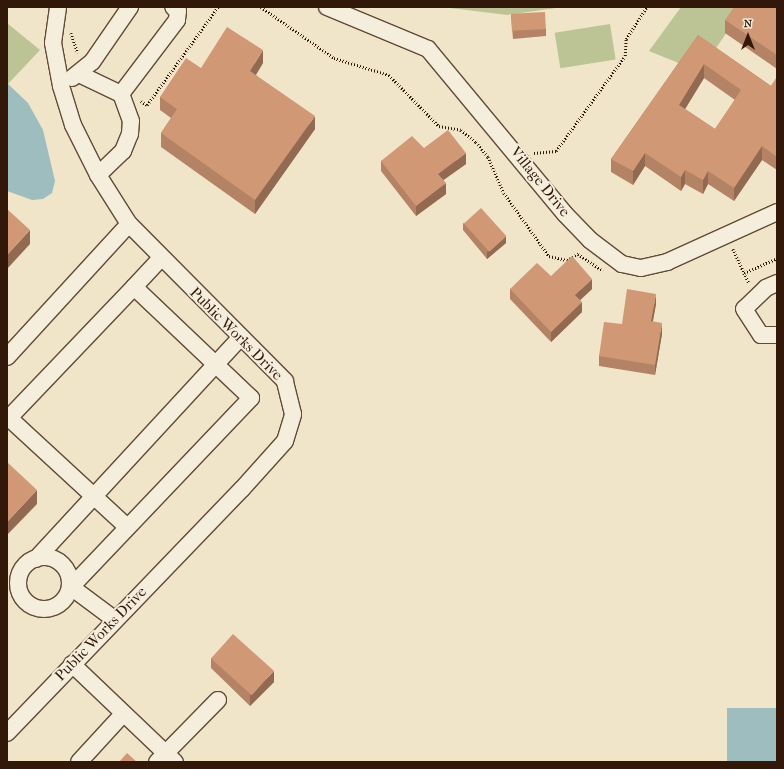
<!DOCTYPE html>
<style>
body{margin:0}
#map{position:relative;width:784px;height:769px;overflow:hidden;background:#f1e5c9;font-family:"IM FELL French Canon",serif}
div>[style]{position:absolute}
.green>*{inset:0;background:#bcc495;transform-origin:0 0}
.water>*{inset:0;background:#9ebdbf;transform-origin:0 0}
.path>*{height:2.5px;margin-top:-1.25px;transform-origin:0;background:repeating-linear-gradient(90deg,#311808 0 1px,transparent 0 3px)}
.roads{filter:drop-shadow(1px 0 #614b38) drop-shadow(-1px 0 #614b38) drop-shadow(0 1px #614b38) drop-shadow(0 -1px #614b38)}
.minor>*{height:16px;margin:-8px;padding:0 8px;transform-origin:8px;border-radius:8px;background:#f6eedc}
.minor>.ring{margin:-8px;padding:0;box-sizing:content-box;background:none;border:16px solid #f6eedc;border-radius:50%}
.wall>*{inset:0;background:#b48365}
.shaded-wall>*{inset:0;background:#926a52}
.building>*{inset:0;background:#d19875;transform-origin:0 0}
span{translate:-50% -50%;white-space:nowrap;text-align:center;line-height:1.15;-webkit-text-stroke:4px #f6eedc;paint-order:stroke}
.street-label{font-size:15px;color:#311808}
.frame{position:absolute;inset:0;border:8px solid #311808;pointer-events:none}
.north{position:absolute;left:728px;top:16px;width:40px;height:40px;-webkit-text-stroke:3px #f6eedc;paint-order:stroke;rotate:0deg;font-size:11px;font-weight:700;line-height:16px;text-align:center;color:#311808}
.north::after{content:'';display:block;margin:auto;width:14px;height:18px;background:#311808;clip-path:polygon(50% 0,100% 100%,50% 72%,0 100%)}
</style>
<div id="map">
<div class="green">
<div style="clip-path:polygon(442px 7px,563px 7px,507px 15px)"></div>
<div style="clip-path:polygon(681px 7px,744px 7px,710px 57px,686px 66px,649px 51px)"></div>
<div style="clip-path:polygon(7px 23px,40px 50px,7px 85px)"></div>
<div style="left:610px;top:24px;width:36px;height:56px;rotate:81deg"></div>
</div>
<div class="water">
<div style="clip-path:polygon(7px 83px,28px 103px,43px 130px,55px 181px,52px 193px,43px 199px,32px 200px,7px 191px)"></div>
<div style="left:777px;top:708px;width:54px;height:50px;rotate:90deg"></div>
</div>
<div class="path">
<div style="left:261px;top:7px;width:89px;rotate:34.9deg"></div>
<div style="left:334px;top:58px;width:58px;rotate:17.2deg"></div>
<div style="left:389px;top:75px;width:71px;rotate:45.6deg"></div>
<div style="left:439px;top:126px;width:22px;rotate:10deg"></div>
<div style="left:461px;top:130px;width:19px;rotate:39deg"></div>
<div style="left:476px;top:142px;width:19px;rotate:51deg"></div>
<div style="left:488px;top:157px;width:39px;rotate:66deg"></div>
<div style="left:504px;top:193px;width:77px;rotate:54.5deg"></div>
<div style="left:549px;top:256px;width:18px;rotate:13deg"></div>
<div style="left:567px;top:260px;width:13px;rotate:-29deg"></div>
<div style="left:578px;top:254px;width:30px;rotate:34deg"></div>
<div style="left:71px;top:33px;width:21px;rotate:71deg"></div>
<div style="left:141px;top:101px;width:7px;rotate:34deg"></div>
<div style="left:147px;top:105px;width:121px;rotate:-54.1deg"></div>
<div style="left:534px;top:153px;width:22px;rotate:-5deg"></div>
<div style="left:556px;top:151px;width:117px;rotate:-54deg"></div>
<div style="left:625px;top:56px;width:17px;rotate:-87deg"></div>
<div style="left:626px;top:39px;width:38px;rotate:-57deg"></div>
<div style="left:733px;top:249px;width:26px;rotate:65deg"></div>
<div style="left:744px;top:273px;width:36px;rotate:-24deg"></div>
<div style="left:744px;top:273px;width:11px;rotate:63deg"></div>
</div>
<div class="roads">
<div class="minor">
<div style="left:327px;top:7px;width:109px;rotate:22.6deg"></div>
<div style="left:428px;top:49px;width:214px;rotate:50.3deg"></div>
<div style="left:565px;top:214px;width:36px;rotate:46deg"></div>
<div style="left:590px;top:240px;width:40px;rotate:37deg"></div>
<div style="left:622px;top:264px;width:19px;rotate:12deg"></div>
<div style="left:641px;top:268px;width:27px;rotate:-13deg"></div>
<div style="left:667px;top:262px;width:121px;rotate:-24.4deg"></div>
<div style="left:79px;top:74px;width:47px;rotate:25.5deg"></div>
<div style="left:121px;top:94px;width:93px;rotate:-52.9deg"></div>
<div style="left:177px;top:20px;width:9px;rotate:-84deg"></div>
<div style="left:178px;top:11px;width:6px;rotate:-141deg"></div>
<div style="left:72px;top:78px;width:26px;rotate:-39deg"></div>
<div style="left:92px;top:62px;width:67px;rotate:-55.4deg"></div>
<div style="left:98px;top:175px;width:35px;rotate:-44deg"></div>
<div style="left:123px;top:151px;width:18px;rotate:-68deg"></div>
<div style="left:130px;top:134px;width:13px;rotate:-86deg"></div>
<div style="left:131px;top:121px;width:29px;rotate:-110deg"></div>
<div style="left:777px;top:283px;width:12px;rotate:156deg"></div>
<div style="left:766px;top:288px;width:30px;rotate:136deg"></div>
<div style="left:744px;top:309px;width:31px;rotate:57deg"></div>
<div style="left:761px;top:335px;width:16px"></div>
<div style="left:134px;top:287px;width:40px;rotate:-47deg"></div>
<div style="left:7px;top:357px;width:180px;rotate:-47.5deg"></div>
<div class="ring" style="left:18px;top:557px;width:36px;height:36px"></div>
<div style="left:36px;top:559px;width:302px;rotate:-47.3deg"></div>
<div style="left:114px;top:619px;width:54px;rotate:-143.3deg"></div>
<div style="left:71px;top:587px;width:261px;rotate:-46.4deg"></div>
<div style="left:251px;top:398px;width:161px;rotate:-136.5deg"></div>
<div style="left:134px;top:287px;width:181px;rotate:133.7deg"></div>
<div style="left:9px;top:418px;width:161px;rotate:42.7deg"></div>
<div style="left:72px;top:664px;width:142px;rotate:43.6deg"></div>
<div style="left:7px;top:733px;width:339px;rotate:-46.1deg"></div>
<div style="left:242px;top:489px;width:64px;rotate:-48.1deg"></div>
<div style="left:285px;top:441px;width:28px;rotate:-73deg"></div>
<div style="left:293px;top:414px;width:34px;rotate:-104deg"></div>
<div style="left:285px;top:381px;width:221px;rotate:-134.8deg"></div>
<div style="left:129px;top:224px;width:58px;rotate:-122.3deg"></div>
<div style="left:98px;top:175px;width:56px;rotate:-116.6deg"></div>
<div style="left:73px;top:125px;width:41px;rotate:-107.1deg"></div>
<div style="left:61px;top:86px;width:44px;rotate:-100.5deg"></div>
<div style="left:53px;top:43px;width:36px;rotate:-82deg"></div>
<div style="left:79px;top:762px;width:65px;rotate:-47.5deg"></div>
<div style="left:157px;top:762px;width:87px;rotate:-45.5deg"></div>
</div>
</div>
<div class="wall">
<div style="clip-path:polygon(777px 7px,777px 69px,725px 33px,725px 20px)"></div>
<div style="clip-path:polygon(511px 15px,546px 29px,546px 36px,513px 39px)"></div>
<div style="clip-path:polygon(evenodd,698px 35px,771px 86px,777px 77px,777px 170px,762px 160px,734px 201px,708px 184px,703px 194px,685px 184px,681px 191px,645px 166px,633px 185px,611px 172px,611px 159px,698px 35px,704px 78px,735px 100px,715px 129px,685px 109px,704px 78px)"></div>
<div style="clip-path:polygon(263px 63px,256px 75px,315px 129px,255px 214px,161px 147px,161px 133px,171px 118px,160px 110px,160px 97px,201px 68px)"></div>
<div style="clip-path:polygon(424px 148px,466px 164px,443px 180px,446px 194px,416px 216px,381px 171px,381px 161px)"></div>
<div style="clip-path:polygon(463px 223px,506px 243px,487px 259px,463px 230px)"></div>
<div style="clip-path:polygon(510px 289px,592px 289px,580px 300px,582px 312px,551px 342px,510px 299px)"></div>
<div style="clip-path:polygon(656px 304px,653px 321px,662px 334px,655px 375px,599px 366px,599px 356px,622px 324px)"></div>
<div style="clip-path:polygon(211px 658px,274px 682px,250px 706px,211px 668px)"></div>
</div>
<div class="shaded-wall">
<div style="clip-path:polygon(263px 50px,263px 63px,250px 84px,250px 71px)"></div>
<div style="clip-path:polygon(704px 64px,704px 78px,679px 119px,679px 105px)"></div>
<div style="clip-path:polygon(315px 116px,315px 129px,255px 214px,255px 200px)"></div>
<div style="clip-path:polygon(762px 146px,762px 160px,734px 201px,734px 188px)"></div>
<div style="clip-path:polygon(466px 153px,466px 164px,438px 184px,438px 174px)"></div>
<div style="clip-path:polygon(645px 153px,645px 166px,633px 185px,633px 171px)"></div>
<div style="clip-path:polygon(685px 170px,685px 184px,681px 191px,681px 177px)"></div>
<div style="clip-path:polygon(708px 171px,708px 184px,703px 194px,703px 180px)"></div>
<div style="clip-path:polygon(446px 183px,446px 194px,416px 216px,416px 206px)"></div>
<div style="clip-path:polygon(30px 230px,30px 244px,7px 269px,7px 255px)"></div>
<div style="clip-path:polygon(506px 236px,506px 243px,487px 259px,487px 252px)"></div>
<div style="clip-path:polygon(592px 279px,592px 289px,575px 305px,575px 295px)"></div>
<div style="clip-path:polygon(656px 294px,656px 304px,651px 331px,651px 321px)"></div>
<div style="clip-path:polygon(582px 302px,582px 312px,551px 342px,551px 332px)"></div>
<div style="clip-path:polygon(662px 323px,662px 334px,655px 375px,655px 365px)"></div>
<div style="clip-path:polygon(37px 490px,37px 504px,7px 535px,7px 522px)"></div>
<div style="clip-path:polygon(274px 671px,274px 682px,250px 706px,250px 696px)"></div>
</div>
<div class="building">
<div style="clip-path:polygon(734px 7px,777px 7px,777px 55px,725px 20px)"></div>
<div style="left:545px;top:12px;width:17px;height:34px;rotate:87deg"></div>
<div style="clip-path:polygon(227px 27px,263px 50px,250px 71px,315px 116px,255px 200px,161px 133px,177px 109px,160px 97px,186px 58px,201px 68px)"></div>
<div style="clip-path:polygon(evenodd,698px 35px,771px 86px,777px 77px,777px 157px,762px 146px,734px 188px,708px 171px,703px 180px,685px 170px,681px 177px,645px 153px,633px 171px,611px 159px,698px 35px,704px 64px,741px 90px,715px 129px,679px 105px,704px 64px)"></div>
<div style="clip-path:polygon(448px 130px,466px 153px,438px 174px,446px 183px,416px 206px,381px 161px,412px 136px,424px 148px)"></div>
<div style="left:481px;top:208px;width:38px;height:23px;rotate:48deg"></div>
<div style="clip-path:polygon(7px 209px,30px 230px,7px 255px)"></div>
<div style="clip-path:polygon(572px 256px,592px 279px,575px 295px,582px 302px,551px 332px,510px 289px,537px 263px,551px 276px)"></div>
<div style="clip-path:polygon(627px 289px,656px 294px,651px 321px,662px 323px,655px 365px,599px 356px,604px 322px,622px 324px)"></div>
<div style="clip-path:polygon(7px 462px,37px 490px,7px 522px)"></div>
<div style="left:233px;top:634px;width:55px;height:33px;rotate:42deg"></div>
<div style="clip-path:polygon(127px 753px,137px 762px,119px 762px)"></div>
</div>
<div class="street-label">
<span style="left:540px;top:182px;rotate:51deg">Village Drive</span>
<span style="left:236px;top:334px;rotate:45deg">Public Works Drive</span>
<span style="left:101px;top:634px;rotate:-46deg">Public Works Drive</span>
</div>
<div class="frame"></div>
<div class="north">N</div>
</div>
